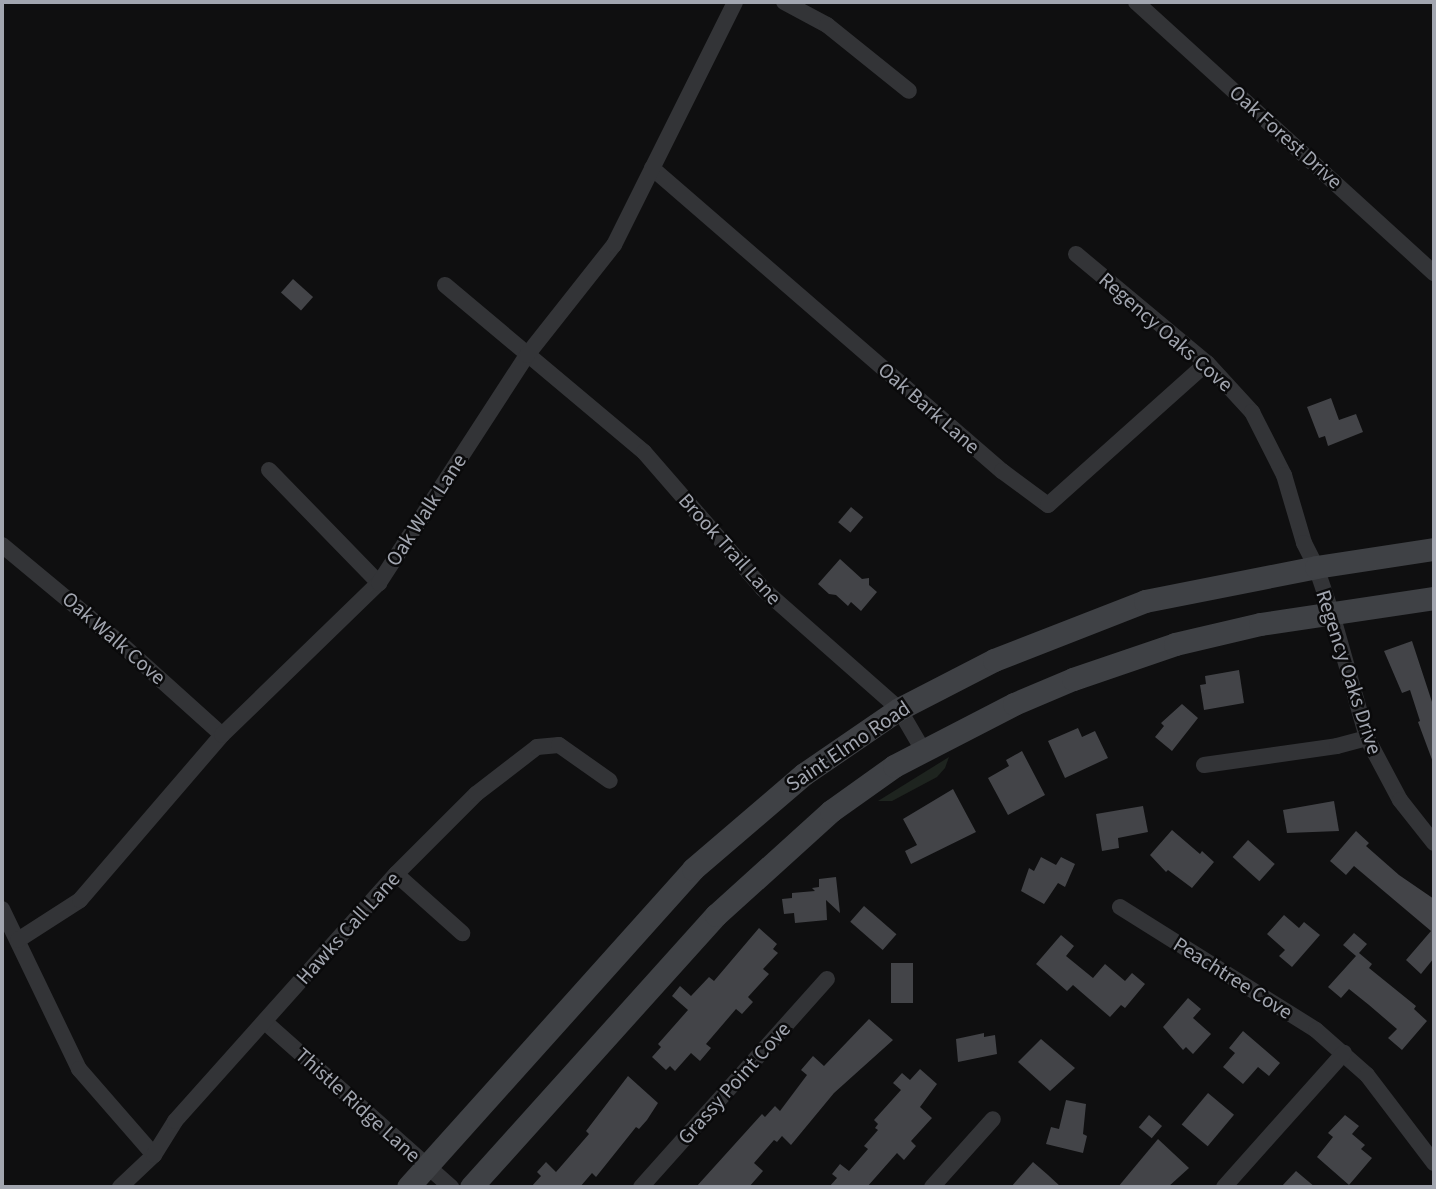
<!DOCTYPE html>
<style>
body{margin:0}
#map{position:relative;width:1436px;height:1189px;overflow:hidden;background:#0f0f10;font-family:"Source Sans 3",sans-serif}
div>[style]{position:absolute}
.green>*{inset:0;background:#1e241f}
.building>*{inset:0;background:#434448;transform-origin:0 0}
.minor>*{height:16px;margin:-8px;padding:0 8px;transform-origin:8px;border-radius:8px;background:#333437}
.secondary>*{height:23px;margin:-11.5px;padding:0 11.5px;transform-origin:11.5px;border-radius:11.5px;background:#3f4145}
span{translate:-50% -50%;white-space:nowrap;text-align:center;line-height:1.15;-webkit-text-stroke:5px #0a0a0b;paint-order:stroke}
.street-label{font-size:21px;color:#a2a6b0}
.frame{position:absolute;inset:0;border:4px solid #a2a6b0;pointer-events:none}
</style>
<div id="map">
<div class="green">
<div style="clip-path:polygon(949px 757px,945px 768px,937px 777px,892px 801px,878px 801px)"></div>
</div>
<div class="building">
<div style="left:293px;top:279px;width:27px;height:18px;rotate:42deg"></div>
<div style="clip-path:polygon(1331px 398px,1339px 420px,1356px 414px,1363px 432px,1328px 446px,1325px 436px,1319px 438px,1307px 407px)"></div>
<div style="left:851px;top:507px;width:16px;height:20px;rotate:40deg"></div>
<div style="clip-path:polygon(840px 559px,862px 579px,869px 578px,869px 585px,877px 592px,861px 611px,851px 602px,848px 606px,836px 595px,829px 594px,818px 584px)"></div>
<div style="clip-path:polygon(1412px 641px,1434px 708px,1434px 765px,1418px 722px,1420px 721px,1410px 690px,1402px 693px,1384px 651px)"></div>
<div style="clip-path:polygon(1239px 670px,1244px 703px,1204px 710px,1200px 685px,1206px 684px,1205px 676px)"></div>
<div style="clip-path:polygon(1182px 704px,1198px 718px,1172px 751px,1155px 737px,1164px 726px,1161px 723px)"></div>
<div style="clip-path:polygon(1078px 728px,1082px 737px,1095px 731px,1108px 758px,1065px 778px,1048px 741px)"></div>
<div style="clip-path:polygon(1022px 751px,1045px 795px,1008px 815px,988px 778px,1009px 766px,1006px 760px)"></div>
<div style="clip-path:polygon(953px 789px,976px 832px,911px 864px,905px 851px,917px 845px,903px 819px)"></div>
<div style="clip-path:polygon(1334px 801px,1339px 831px,1287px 833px,1283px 810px)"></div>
<div style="clip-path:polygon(1143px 806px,1148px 832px,1118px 838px,1119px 848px,1102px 851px,1096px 814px)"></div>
<div style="clip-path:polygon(1172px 830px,1200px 854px,1202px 851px,1214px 862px,1192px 888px,1168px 870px,1166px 872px,1150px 855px)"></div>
<div style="clip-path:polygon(1356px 831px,1369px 843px,1366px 846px,1399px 875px,1434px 899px,1434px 958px,1421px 974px,1406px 960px,1431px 931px,1354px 866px,1346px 875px,1330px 861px)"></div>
<div style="left:1248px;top:840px;width:36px;height:23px;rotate:42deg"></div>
<div style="clip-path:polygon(1041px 857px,1056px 865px,1061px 857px,1075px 864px,1065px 887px,1058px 883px,1044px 904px,1021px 891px,1029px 868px,1034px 871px)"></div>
<div style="clip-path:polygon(836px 877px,840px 913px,826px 900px,827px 920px,795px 923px,794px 913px,784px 914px,782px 899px,792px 898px,792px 893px,815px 891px,812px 888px,819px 887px,819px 879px)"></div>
<div style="left:864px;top:906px;width:43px;height:21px;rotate:41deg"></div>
<div style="clip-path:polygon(1284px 915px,1299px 928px,1304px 922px,1320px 935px,1292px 967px,1279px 956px,1285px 950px,1267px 934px)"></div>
<div style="clip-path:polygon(759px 928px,777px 944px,773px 949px,778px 953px,763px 969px,769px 974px,748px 997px,753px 1002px,742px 1014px,736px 1009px,706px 1044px,711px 1048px,700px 1061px,691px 1053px,675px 1071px,670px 1066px,666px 1070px,652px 1057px,661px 1047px,658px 1044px,688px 1010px,672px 996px,680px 986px,691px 996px,709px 977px,714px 981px)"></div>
<div style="clip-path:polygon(1354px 933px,1367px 944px,1359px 953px,1372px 964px,1369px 968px,1416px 1006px,1414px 1009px,1427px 1021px,1402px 1050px,1388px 1038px,1397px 1029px,1369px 1005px,1349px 989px,1341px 998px,1328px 987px,1356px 956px,1343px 945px)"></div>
<div style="clip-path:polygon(1061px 935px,1074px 946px,1066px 956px,1093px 978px,1105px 964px,1125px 981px,1132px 973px,1145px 984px,1125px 1008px,1121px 1005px,1110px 1017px,1073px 985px,1067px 991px,1036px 964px)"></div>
<div style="left:913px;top:963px;width:40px;height:22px;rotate:90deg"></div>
<div style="clip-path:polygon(1188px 998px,1201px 1009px,1193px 1018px,1211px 1034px,1193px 1054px,1186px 1047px,1183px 1050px,1163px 1027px)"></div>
<div style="clip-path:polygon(869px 1019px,893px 1040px,834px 1093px,791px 1145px,782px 1136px,777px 1142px,774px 1140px,754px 1163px,763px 1171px,749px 1187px,696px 1187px,762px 1114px,765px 1117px,775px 1106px,780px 1111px,807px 1075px,801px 1070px,813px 1056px,824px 1066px)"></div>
<div style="clip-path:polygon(1243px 1031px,1280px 1063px,1269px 1076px,1258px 1067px,1243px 1084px,1223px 1067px,1235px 1053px,1229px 1048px)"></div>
<div style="clip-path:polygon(984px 1033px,984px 1037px,995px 1035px,997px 1054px,958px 1062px,956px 1039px)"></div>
<div style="clip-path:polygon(1041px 1039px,1075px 1068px,1050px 1091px,1018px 1062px)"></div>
<div style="clip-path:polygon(920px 1069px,937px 1084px,920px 1107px,932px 1118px,911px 1141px,916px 1146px,904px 1160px,897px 1153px,867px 1187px,829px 1187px,837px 1178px,832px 1174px,840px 1164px,849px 1171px,868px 1149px,864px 1146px,878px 1130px,875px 1128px,878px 1124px,874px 1120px,901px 1090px,893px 1083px,902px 1073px,910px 1080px)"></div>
<div style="clip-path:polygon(628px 1076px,658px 1103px,647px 1120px,639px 1129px,636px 1127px,596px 1177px,592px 1173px,580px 1187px,531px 1187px,541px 1176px,537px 1172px,546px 1162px,556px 1172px,589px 1134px,586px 1131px)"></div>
<div style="left:1208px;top:1093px;width:34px;height:41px;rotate:40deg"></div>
<div style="clip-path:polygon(1066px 1100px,1086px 1104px,1083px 1134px,1087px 1136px,1083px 1153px,1046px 1144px,1051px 1127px,1059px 1129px)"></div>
<div style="left:1149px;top:1115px;width:17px;height:16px;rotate:40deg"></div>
<div style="clip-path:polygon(1345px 1115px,1359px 1126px,1352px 1134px,1365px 1145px,1361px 1149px,1372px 1158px,1349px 1185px,1317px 1157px,1333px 1137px,1328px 1133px)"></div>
<div style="clip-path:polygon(1158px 1139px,1189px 1168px,1168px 1187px,1118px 1187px)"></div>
<div style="clip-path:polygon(1033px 1162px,1048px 1175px,1061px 1187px,1011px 1187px)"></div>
<div style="clip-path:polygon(1296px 1171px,1315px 1187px,1281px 1187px)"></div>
</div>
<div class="minor">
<div style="left:784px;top:2px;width:49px;rotate:28.1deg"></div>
<div style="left:827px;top:25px;width:105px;rotate:38.8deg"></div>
<div style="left:1136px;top:2px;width:403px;rotate:42.3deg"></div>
<div style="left:652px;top:168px;width:463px;rotate:40.9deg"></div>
<div style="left:1002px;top:471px;width:57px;rotate:36.5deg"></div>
<div style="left:1048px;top:505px;width:213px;rotate:-41.8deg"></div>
<div style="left:1076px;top:254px;width:170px;rotate:39.8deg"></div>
<div style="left:1207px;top:363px;width:67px;rotate:47.4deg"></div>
<div style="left:1252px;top:412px;width:71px;rotate:63.1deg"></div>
<div style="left:1284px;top:475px;width:71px;rotate:73.6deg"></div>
<div style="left:1304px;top:543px;width:27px;rotate:63deg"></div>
<div style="left:1316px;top:567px;width:50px;rotate:71.2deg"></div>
<div style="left:1332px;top:614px;width:129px;rotate:74.2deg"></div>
<div style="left:1367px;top:738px;width:70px;rotate:62deg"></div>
<div style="left:1400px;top:800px;width:55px;rotate:51.7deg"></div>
<div style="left:445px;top:285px;width:260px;rotate:40deg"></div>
<div style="left:644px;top:452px;width:181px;rotate:49deg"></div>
<div style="left:763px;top:589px;width:181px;rotate:41.4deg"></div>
<div style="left:899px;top:709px;width:48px;rotate:59.7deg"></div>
<div style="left:269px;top:470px;width:158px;rotate:45.8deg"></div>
<div style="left:2px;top:545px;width:153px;rotate:39.7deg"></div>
<div style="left:120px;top:643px;width:137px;rotate:42deg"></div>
<div style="left:1204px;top:765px;width:134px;rotate:-8.1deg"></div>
<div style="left:1337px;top:746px;width:31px;rotate:-15deg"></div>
<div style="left:396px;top:874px;width:89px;rotate:41.8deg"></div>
<div style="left:1120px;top:907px;width:231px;rotate:32.1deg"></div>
<div style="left:1316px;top:1030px;width:68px;rotate:41.4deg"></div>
<div style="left:1367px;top:1075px;width:111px;rotate:52.7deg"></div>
<div style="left:2px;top:909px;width:178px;rotate:64.3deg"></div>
<div style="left:79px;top:1069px;width:114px;rotate:48.9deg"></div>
<div style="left:18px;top:940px;width:74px;rotate:-32.8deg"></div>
<div style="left:80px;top:900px;width:218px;rotate:-49.3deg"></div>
<div style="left:222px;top:735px;width:219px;rotate:-44.1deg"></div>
<div style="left:379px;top:583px;width:272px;rotate:-57deg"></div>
<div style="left:527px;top:355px;width:140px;rotate:-51.7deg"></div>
<div style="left:614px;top:245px;width:271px;rotate:-63.5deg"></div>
<div style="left:265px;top:1022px;width:249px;rotate:41.6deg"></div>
<div style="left:120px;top:1187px;width:47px;rotate:-43.3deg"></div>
<div style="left:154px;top:1155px;width:40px;rotate:-58deg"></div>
<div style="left:175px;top:1121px;width:331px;rotate:-48.2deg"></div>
<div style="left:396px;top:874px;width:113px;rotate:-45deg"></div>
<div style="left:476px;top:794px;width:77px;rotate:-37.6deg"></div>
<div style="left:537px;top:747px;width:22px;rotate:-5deg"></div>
<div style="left:559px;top:745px;width:62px;rotate:35.2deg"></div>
<div style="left:641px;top:1187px;width:279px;rotate:-48.2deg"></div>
<div style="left:932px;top:1187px;width:91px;rotate:-48.1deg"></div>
<div style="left:1224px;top:1187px;width:180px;rotate:-48.2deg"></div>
</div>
<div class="secondary">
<div style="left:408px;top:1187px;width:427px;rotate:-48.1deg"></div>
<div style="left:693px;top:869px;width:146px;rotate:-40.6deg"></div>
<div style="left:804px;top:774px;width:115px;rotate:-34.4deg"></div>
<div style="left:899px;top:709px;width:107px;rotate:-27.3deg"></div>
<div style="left:994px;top:660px;width:162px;rotate:-21.3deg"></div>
<div style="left:1145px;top:601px;width:174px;rotate:-11.2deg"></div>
<div style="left:1316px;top:567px;width:119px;rotate:-8.7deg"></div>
<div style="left:471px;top:1187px;width:366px;rotate:-48deg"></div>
<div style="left:716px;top:915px;width:155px;rotate:-42.1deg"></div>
<div style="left:831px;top:811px;width:77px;rotate:-35.5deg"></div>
<div style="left:894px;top:766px;width:135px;rotate:-27.3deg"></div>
<div style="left:1014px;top:704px;width:64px;rotate:-23deg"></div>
<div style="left:1073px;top:679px;width:108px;rotate:-18.9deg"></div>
<div style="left:1175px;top:644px;width:87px;rotate:-13.2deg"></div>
<div style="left:1260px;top:624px;width:176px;rotate:-8.5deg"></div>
</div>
<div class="street-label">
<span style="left:1286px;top:137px;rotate:42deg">Oak Forest Drive</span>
<span style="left:1166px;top:332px;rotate:41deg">Regency Oaks Cove</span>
<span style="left:929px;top:408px;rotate:41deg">Oak Bark Lane</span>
<span style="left:426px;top:510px;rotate:-57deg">Oak Walk Lane</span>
<span style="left:730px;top:549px;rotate:48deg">Brook Trail Lane</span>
<span style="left:114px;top:638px;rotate:41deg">Oak Walk Cove</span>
<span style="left:1349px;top:672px;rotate:72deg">Regency Oaks Drive</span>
<span style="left:848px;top:746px;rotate:-34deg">Saint Elmo Road</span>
<span style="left:348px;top:928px;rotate:-48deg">Hawks Call Lane</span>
<span style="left:1233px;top:978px;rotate:32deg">Peachtree Cove</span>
<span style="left:734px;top:1083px;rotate:-48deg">Grassy Point Cove</span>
<span style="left:358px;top:1105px;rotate:42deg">Thistle Ridge Lane</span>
</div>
<div class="frame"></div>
</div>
